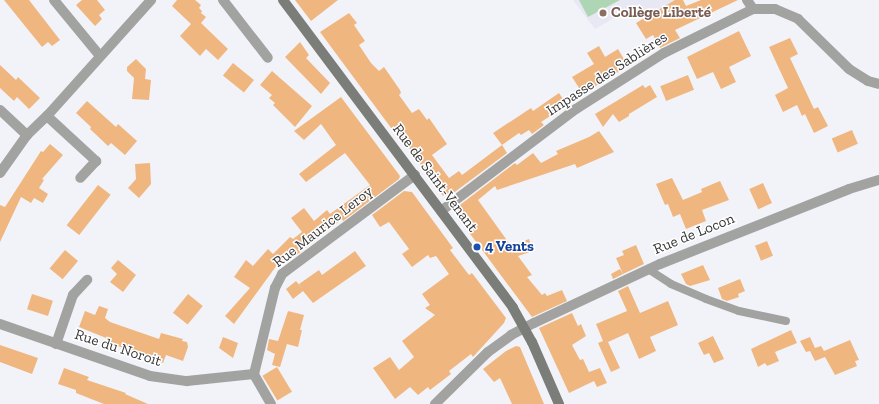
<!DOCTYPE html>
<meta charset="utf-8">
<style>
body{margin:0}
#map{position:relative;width:879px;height:404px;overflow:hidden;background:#f2f3f8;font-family:"Zilla Slab",serif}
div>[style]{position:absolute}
.built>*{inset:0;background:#e7e8f4}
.green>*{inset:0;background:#afd6b4}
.building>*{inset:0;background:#f0b680;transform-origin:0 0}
.service>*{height:8px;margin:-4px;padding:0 4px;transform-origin:4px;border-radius:4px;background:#a2a3a1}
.minor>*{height:10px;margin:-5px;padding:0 5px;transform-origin:5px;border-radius:5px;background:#a2a3a1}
.secondary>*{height:10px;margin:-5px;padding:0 5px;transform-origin:5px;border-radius:5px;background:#7b7d79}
.dots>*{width:11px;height:11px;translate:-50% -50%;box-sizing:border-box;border:2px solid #fff;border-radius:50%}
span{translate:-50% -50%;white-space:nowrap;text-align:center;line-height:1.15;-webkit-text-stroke:3px #fff;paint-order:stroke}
.education-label{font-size:15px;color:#785e54;font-weight:700}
.left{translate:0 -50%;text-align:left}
.street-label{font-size:15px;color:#373739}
.transit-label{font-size:15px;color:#164399;font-weight:700}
</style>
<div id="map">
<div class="built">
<div style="clip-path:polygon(573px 0,675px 0,643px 20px,635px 6px,595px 29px)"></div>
</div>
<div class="green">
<div style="clip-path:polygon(579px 0,620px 0,588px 17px)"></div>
</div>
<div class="building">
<div style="clip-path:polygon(4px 0,29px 0,60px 40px,52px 46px,48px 42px,42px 47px)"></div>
<div style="clip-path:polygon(82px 0,97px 0,105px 10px,99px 15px,102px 19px,95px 26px,76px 5px)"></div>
<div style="clip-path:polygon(177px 0,195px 0,201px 5px,199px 8px,202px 11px,201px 13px,206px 17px,201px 23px,228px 49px,218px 60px,206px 49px,200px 56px,180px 36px,191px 24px,172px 6px)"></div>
<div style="clip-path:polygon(295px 0,338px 0,311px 21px)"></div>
<div style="clip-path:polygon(675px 0,683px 0,686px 6px,701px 0,738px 0,675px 30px,680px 38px,660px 48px,653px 35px,646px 39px,636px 23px)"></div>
<div style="clip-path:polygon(349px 13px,357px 23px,354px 25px,365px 41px,359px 45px,371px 63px,379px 71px,384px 67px,400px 90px,401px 93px,399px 95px,412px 113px,419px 109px,427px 120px,429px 118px,447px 144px,432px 155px,449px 178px,459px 171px,462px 175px,502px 145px,493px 133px,531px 108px,533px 111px,559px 93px,567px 105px,541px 122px,544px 125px,532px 134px,529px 130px,521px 135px,519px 133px,502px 145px,507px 153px,448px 197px,445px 194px,443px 196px,402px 138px,400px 140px,320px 32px)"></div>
<div style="clip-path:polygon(739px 31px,751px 56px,729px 67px,736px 82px,721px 89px,713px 72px,697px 79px,687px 57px)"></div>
<div style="clip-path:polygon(790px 38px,798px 54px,790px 58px,814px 109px,818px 107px,828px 126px,814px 133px,805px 114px,802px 116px,797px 105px,783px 112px,775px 95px,788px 88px,769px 47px)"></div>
<div style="clip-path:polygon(300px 42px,309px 55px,306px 58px,330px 83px,321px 94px,285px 57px)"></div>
<div style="clip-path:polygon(599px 46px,605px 57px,618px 49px,628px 66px,583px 94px,572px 77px,594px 64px,587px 53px)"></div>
<div style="clip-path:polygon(136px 59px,146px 69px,145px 79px,151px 80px,149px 100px,132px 99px,134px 78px,127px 71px,127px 67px)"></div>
<div style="left:233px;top:63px;width:27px;height:16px;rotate:39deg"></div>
<div style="clip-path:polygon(0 65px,16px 80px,18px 77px,40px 98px,29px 109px,17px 97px,14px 101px,0 88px)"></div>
<div style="clip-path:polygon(272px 71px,312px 106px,295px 127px,273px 105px,275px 103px,269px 98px,272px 95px,260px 85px)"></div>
<div style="left:688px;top:75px;width:16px;height:30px;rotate:68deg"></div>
<div style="clip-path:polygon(643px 85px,645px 88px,650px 85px,657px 97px,629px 114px,629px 116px,619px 122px,613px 114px,603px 127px,595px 114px)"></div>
<div style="clip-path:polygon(341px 97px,400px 176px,399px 179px,343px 221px,342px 219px,294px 257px,288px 250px,289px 253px,277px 265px,234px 324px,225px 316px,250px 288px,234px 277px,246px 260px,253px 266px,268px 249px,273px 254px,290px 237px,293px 239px,302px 232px,291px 218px,304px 208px,314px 221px,327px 210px,330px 214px,370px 185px,345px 153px,306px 182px,299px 174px,336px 145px,321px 124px,304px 140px,294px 131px)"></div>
<div style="clip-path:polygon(87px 101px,116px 127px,118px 124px,137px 141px,125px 155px,111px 143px,108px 146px,90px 129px,91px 127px,76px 113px)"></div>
<div style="left:852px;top:130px;width:15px;height:22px;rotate:67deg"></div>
<div style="clip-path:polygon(599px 131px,614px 152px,577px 168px,575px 164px,497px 190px,495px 186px,478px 200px,511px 246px,529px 239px,533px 251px,518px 256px,532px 275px,527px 277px,542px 295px,545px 293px,547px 296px,562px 290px,567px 301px,532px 317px,465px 227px,469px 224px,456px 208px,515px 163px,517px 165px,533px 153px,541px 163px,558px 154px,556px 151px,589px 137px)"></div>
<div style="clip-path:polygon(50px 144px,63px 155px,42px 179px,44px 180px,39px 188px,48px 194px,43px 203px,34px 198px,31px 203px,21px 197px,0 242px,0 205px,5px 207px,41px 151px,43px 152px)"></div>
<div style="clip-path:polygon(150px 163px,151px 184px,139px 198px,128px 188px,136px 179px,135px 164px)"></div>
<div style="clip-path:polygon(672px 178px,683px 200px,702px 192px,701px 189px,720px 181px,729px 200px,702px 210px,706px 221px,686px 229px,680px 214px,673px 217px,668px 204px,665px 205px,656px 184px)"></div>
<div style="left:763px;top:183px;width:22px;height:15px;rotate:66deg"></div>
<div style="left:98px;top:185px;width:16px;height:51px;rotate:38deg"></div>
<div style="clip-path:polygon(404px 191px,412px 192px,453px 248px,450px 250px,469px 275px,472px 273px,506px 318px,504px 323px,473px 357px,471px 354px,449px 371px,451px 374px,430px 390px,428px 387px,418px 395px,410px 387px,395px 399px,373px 368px,390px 357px,399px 370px,414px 357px,402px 341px,435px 315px,425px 308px,430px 305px,422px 294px,449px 274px,436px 256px,430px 258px,428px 255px,412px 267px,402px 254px,409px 249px,389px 222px,380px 227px,372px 215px)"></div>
<div style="left:767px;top:241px;width:16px;height:13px;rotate:68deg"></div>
<div style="clip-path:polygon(636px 245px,644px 264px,623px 274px,616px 258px,624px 255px,622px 251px)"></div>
<div style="left:65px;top:250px;width:17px;height:24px;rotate:40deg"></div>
<div style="clip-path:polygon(355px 251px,366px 266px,313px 303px,303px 291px,293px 299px,286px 289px,296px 281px,302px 288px,299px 284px,319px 270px,322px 275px)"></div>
<div style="clip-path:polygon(118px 260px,136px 275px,123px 292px,110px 282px,117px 274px,111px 268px)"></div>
<div style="clip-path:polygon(703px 265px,710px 280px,690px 286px,686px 284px,681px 274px)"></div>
<div style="clip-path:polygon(620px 269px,623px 274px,613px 279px,611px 274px)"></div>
<div style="clip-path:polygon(740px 279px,745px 291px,738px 294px,739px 297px,727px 301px,722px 299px,718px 288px)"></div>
<div style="clip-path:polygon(628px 286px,640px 313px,668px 301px,678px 325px,650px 337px,656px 351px,639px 359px,628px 333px,608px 342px,620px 368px,611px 372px,598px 343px,603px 341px,596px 324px,627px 311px,618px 291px)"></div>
<div style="left:32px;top:294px;width:22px;height:16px;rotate:18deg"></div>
<div style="left:188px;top:294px;width:19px;height:24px;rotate:39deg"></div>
<div style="clip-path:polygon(99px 306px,108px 309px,105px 318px,110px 322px,159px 339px,161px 333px,183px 339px,182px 341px,187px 342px,188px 347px,183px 361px,166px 355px,163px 363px,110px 343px,111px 340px,79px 327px,85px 311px,95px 315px)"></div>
<div style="clip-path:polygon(288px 311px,304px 315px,300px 330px,302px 330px,298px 347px,287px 344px,280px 367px,272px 365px,275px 354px,267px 350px,269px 339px,278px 341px)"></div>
<div style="clip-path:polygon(572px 313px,578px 326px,581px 324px,586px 336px,572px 345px,580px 360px,583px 359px,589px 372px,600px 368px,607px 383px,597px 387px,594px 381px,569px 393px,539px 328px)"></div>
<div style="clip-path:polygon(791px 330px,797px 343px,775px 352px,779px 361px,767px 366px,765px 363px,758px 367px,751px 349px)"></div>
<div style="clip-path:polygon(713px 336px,724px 359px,714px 363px,709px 353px,704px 355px,698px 343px)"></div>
<div style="clip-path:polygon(223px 337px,238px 343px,233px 358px,219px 348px)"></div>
<div style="clip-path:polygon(810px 337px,815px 348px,821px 346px,824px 351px,850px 340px,859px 360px,855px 361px,857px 366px,835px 375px,825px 357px,815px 361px,810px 351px,806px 352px,800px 341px)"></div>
<div style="clip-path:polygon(0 345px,38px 358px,32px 374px,0 362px)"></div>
<div style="clip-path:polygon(516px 346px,520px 347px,544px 404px,512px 404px,500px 378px,494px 382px,483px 369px,506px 351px)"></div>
<div style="left:277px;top:367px;width:29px;height:17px;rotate:59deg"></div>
<div style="clip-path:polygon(64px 368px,89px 377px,87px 380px,126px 393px,125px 394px,148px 404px,104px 404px,76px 393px,76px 390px,58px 384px)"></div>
</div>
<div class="service">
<div style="left:648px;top:269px;width:27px;rotate:33deg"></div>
<div style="left:671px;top:284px;width:38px;rotate:23deg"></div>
<div style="left:706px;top:299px;width:35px;rotate:20deg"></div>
<div style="left:739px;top:311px;width:48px;rotate:12deg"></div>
</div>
<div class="minor">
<div style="left:54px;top:0;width:72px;rotate:50.6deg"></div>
<div style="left:223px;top:0;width:73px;rotate:52.2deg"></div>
<div style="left:747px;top:0;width:11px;rotate:56deg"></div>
<div style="left:0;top:110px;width:37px;rotate:43deg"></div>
<div style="left:47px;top:116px;width:67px;rotate:42.6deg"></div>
<div style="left:96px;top:161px;width:23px;rotate:133deg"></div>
<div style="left:0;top:173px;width:47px;rotate:-54.6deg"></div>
<div style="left:27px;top:135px;width:28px;rotate:-44deg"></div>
<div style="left:47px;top:116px;width:156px;rotate:-48.1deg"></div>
<div style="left:441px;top:211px;width:169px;rotate:-37.1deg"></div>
<div style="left:576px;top:109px;width:104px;rotate:-32.5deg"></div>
<div style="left:664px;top:53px;width:99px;rotate:-26.3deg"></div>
<div style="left:753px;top:9px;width:22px"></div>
<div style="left:775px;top:9px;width:25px;rotate:23deg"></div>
<div style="left:798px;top:19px;width:71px;rotate:44.4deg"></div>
<div style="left:849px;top:69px;width:22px;rotate:32deg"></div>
<div style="left:868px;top:81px;width:11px;rotate:15deg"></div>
<div style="left:0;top:324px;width:159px;rotate:19.1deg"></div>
<div style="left:150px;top:376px;width:37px;rotate:8deg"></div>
<div style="left:187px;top:381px;width:67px;rotate:-6deg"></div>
<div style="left:56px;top:344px;width:52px;rotate:-70.9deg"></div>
<div style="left:73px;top:295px;width:21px;rotate:-47deg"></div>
<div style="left:271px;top:404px;width:34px;rotate:-120deg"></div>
<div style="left:254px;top:374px;width:89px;rotate:-76.3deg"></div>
<div style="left:275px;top:288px;width:16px;rotate:-63deg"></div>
<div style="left:282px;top:274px;width:166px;rotate:-36.7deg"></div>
<div style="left:435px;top:404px;width:74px;rotate:-44.5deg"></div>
<div style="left:488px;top:352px;width:29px;rotate:-36deg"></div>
<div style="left:511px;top:335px;width:26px;rotate:-28deg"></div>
<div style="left:534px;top:323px;width:139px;rotate:-25.1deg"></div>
<div style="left:660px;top:264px;width:203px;rotate:-21.6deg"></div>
<div style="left:849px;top:189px;width:31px;rotate:-17deg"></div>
</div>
<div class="secondary">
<div style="left:283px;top:0;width:384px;rotate:53.2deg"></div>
<div style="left:513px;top:308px;width:39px;rotate:61deg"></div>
<div style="left:532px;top:342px;width:68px;rotate:66.5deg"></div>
</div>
<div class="dots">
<div style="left:603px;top:13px;background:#8d6e63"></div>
<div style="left:477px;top:247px;background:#1a4fb4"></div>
</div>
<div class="education-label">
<span class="left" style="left:611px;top:13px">Collège Liberté</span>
</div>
<div class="street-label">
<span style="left:607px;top:74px;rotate:-33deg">Impasse des Sablières</span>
<span style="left:435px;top:178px;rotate:53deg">Rue de Saint-Venant</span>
<span style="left:323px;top:227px;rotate:-38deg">Rue Maurice Leroy</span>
<span style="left:694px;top:234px;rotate:-22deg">Rue de Locon</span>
<span style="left:118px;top:348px;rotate:18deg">Rue du Noroit</span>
</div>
<div class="transit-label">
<span class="left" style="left:485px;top:247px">4 Vents</span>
</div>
</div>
